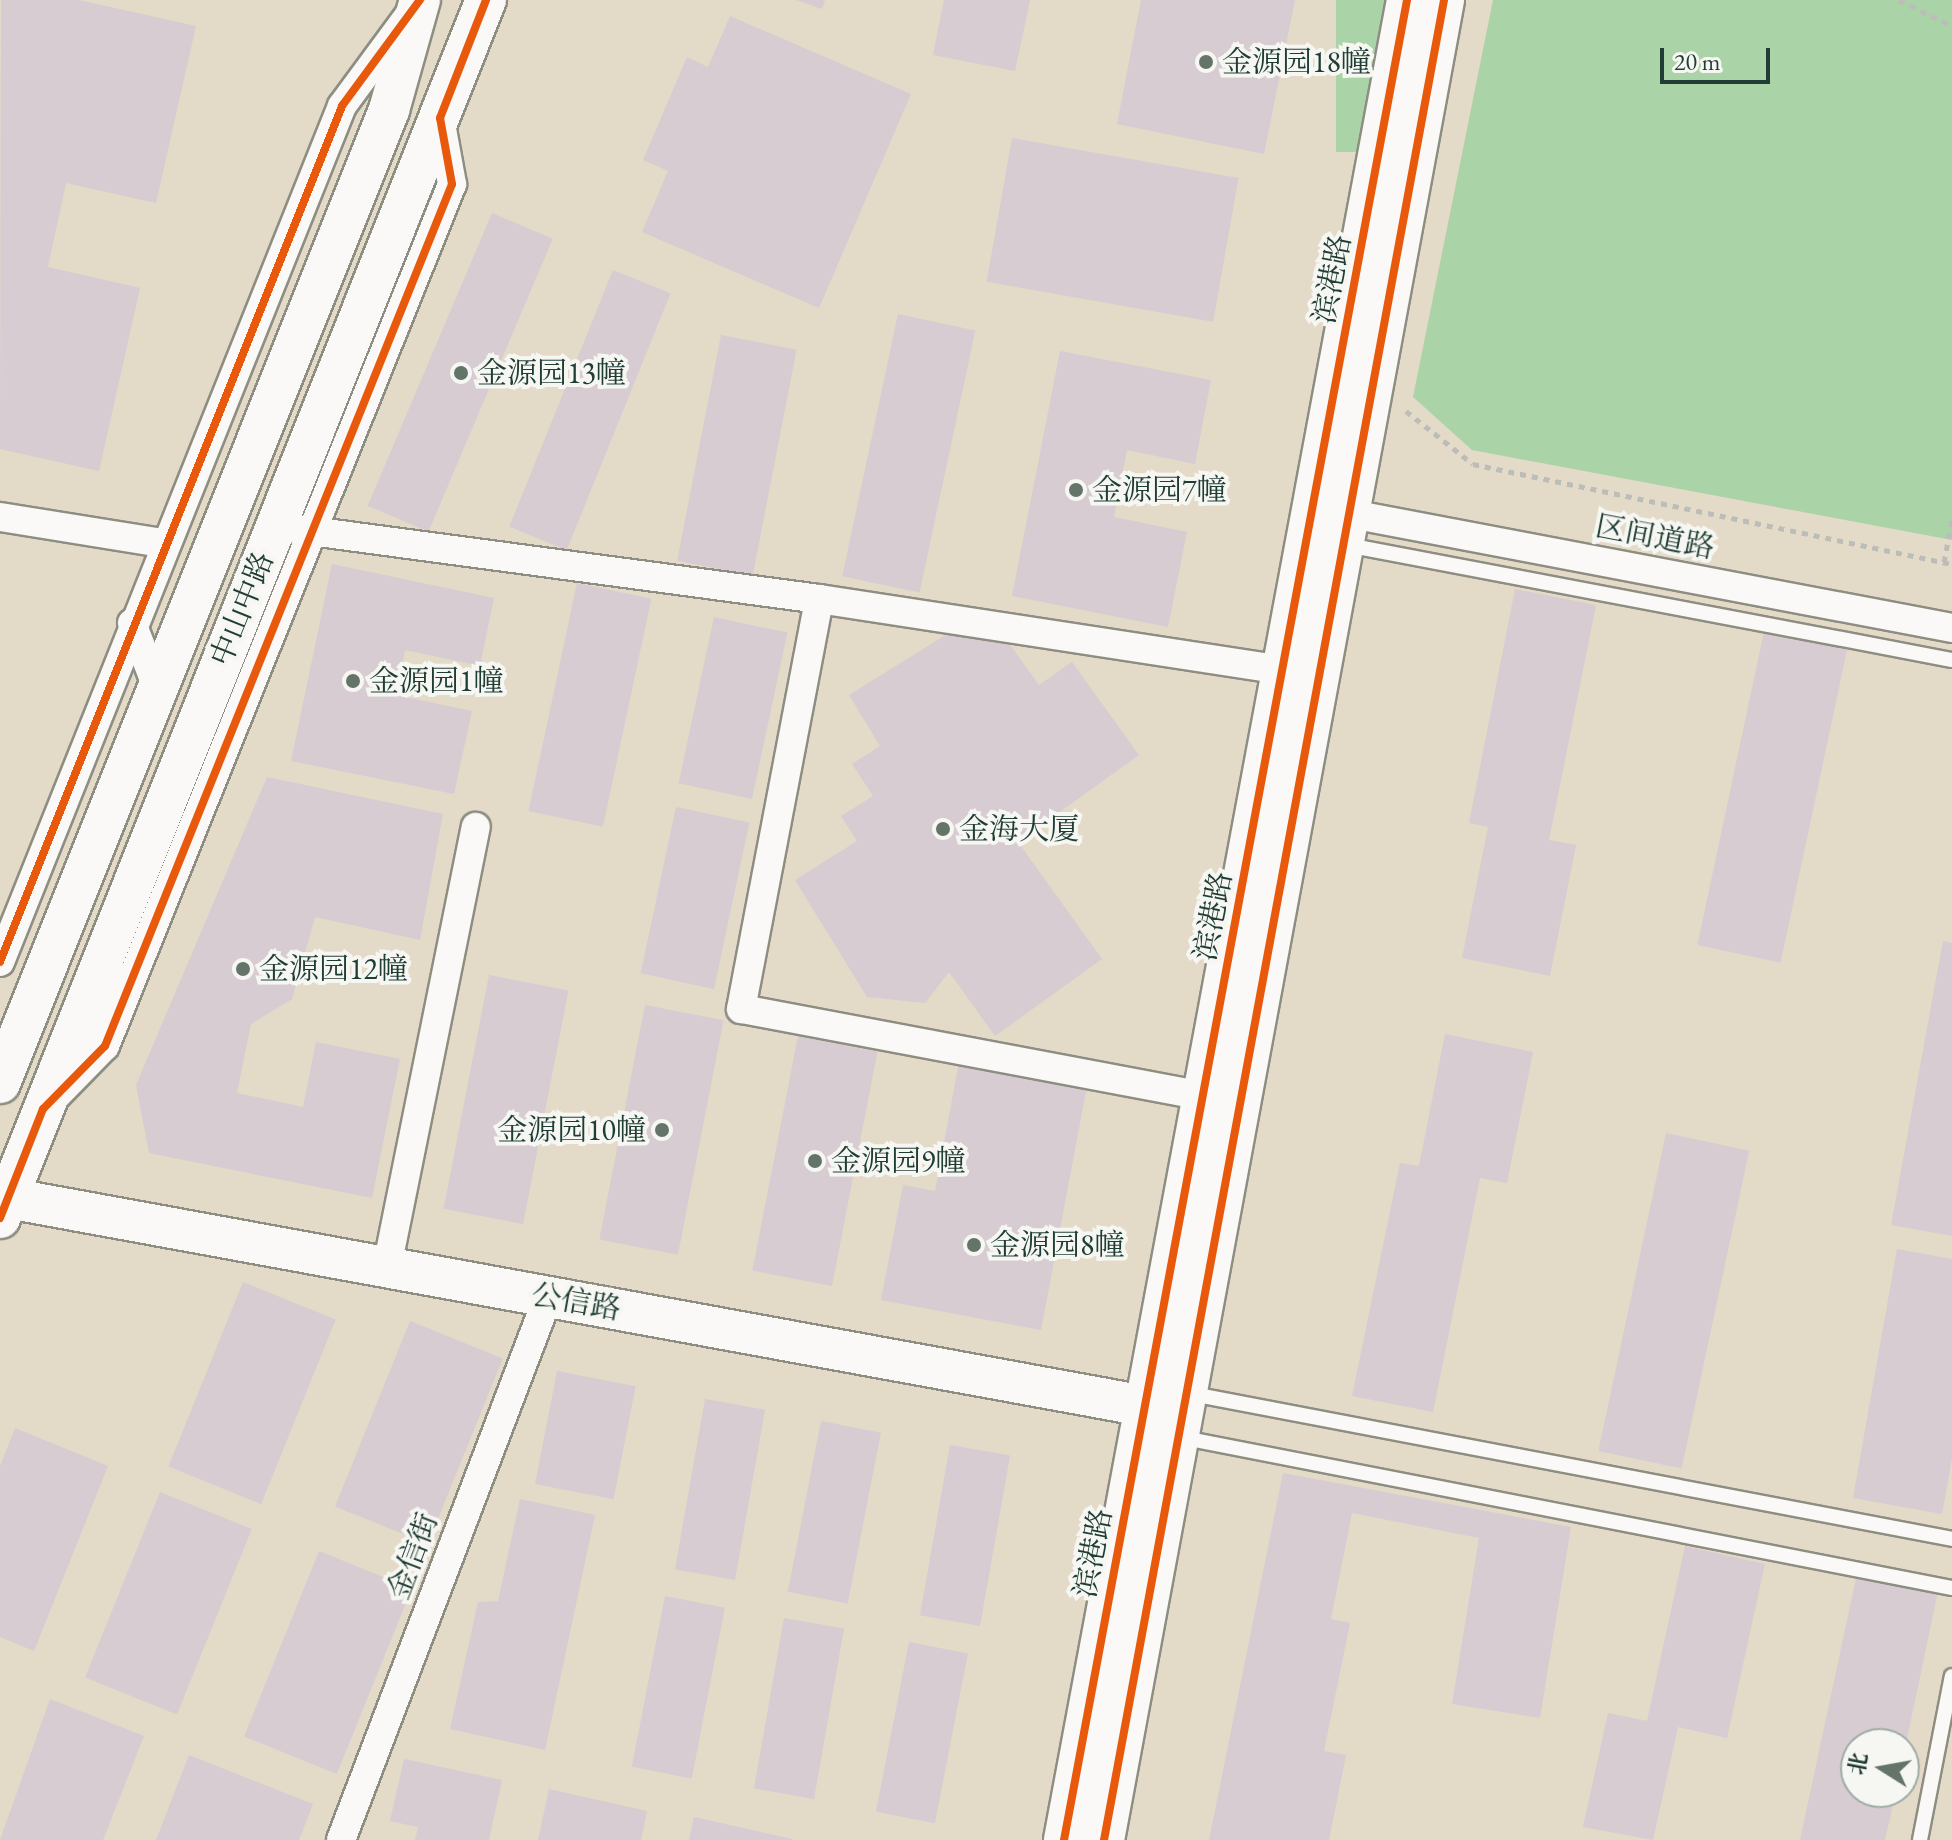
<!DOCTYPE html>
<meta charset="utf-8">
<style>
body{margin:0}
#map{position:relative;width:1952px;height:1840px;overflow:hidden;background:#e4dac8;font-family:"EB Garamond","Noto Serif SC",serif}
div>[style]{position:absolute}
.green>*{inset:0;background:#abd3a8;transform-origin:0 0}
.building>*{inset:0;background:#d6ccd2;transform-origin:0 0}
.path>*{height:5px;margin-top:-2.5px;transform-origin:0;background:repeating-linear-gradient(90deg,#bcbdb9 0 6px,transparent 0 12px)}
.roads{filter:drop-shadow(2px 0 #8d8d82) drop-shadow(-2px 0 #8d8d82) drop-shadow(0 2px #8d8d82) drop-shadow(0 -2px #8d8d82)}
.lane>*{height:14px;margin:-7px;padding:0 7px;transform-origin:7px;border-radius:7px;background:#fbf9f7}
.street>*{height:28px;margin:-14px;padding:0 14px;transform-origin:14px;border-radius:14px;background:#fbf9f7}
.secondary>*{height:40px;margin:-20px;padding:0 20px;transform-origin:20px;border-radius:20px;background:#fbf9f7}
.cycleway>*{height:8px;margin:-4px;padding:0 4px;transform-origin:4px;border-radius:4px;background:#e8590c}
.dots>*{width:22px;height:22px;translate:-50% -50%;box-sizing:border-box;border:4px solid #f6f6f2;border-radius:50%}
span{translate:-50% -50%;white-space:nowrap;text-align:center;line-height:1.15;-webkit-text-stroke:8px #f6f6f2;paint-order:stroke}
.poi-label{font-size:30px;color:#1f3d34}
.left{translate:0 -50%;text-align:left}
.right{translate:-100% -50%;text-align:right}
.street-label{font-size:30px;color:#1f3d34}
.north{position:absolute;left:1840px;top:1728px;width:80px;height:80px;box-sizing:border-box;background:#f6f6f2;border:2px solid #a0aca6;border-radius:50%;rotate:281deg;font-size:22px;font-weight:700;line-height:32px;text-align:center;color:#1f3d34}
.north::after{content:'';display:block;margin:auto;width:28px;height:36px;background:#647468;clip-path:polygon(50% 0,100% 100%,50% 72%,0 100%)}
.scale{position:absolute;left:1660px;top:48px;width:110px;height:36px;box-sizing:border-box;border:4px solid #1f3d34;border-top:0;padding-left:10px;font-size:24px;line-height:28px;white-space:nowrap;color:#1f3d34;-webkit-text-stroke:6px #f6f6f2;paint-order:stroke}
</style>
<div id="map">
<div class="green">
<div style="left:1336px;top:0;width:55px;height:152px"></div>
<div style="clip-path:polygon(1493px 0,1952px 0,1952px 540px,1472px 450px,1413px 397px)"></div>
</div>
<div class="building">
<div style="clip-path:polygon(1px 0,79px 0,196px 26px,156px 203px,66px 183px,48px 267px,140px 288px,99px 471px,0 449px)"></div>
<div style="clip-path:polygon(796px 0,825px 0,822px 9px)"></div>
<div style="clip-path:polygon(944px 0,1030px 0,1015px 71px,933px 55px)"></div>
<div style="clip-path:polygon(1141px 0,1295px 0,1264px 154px,1117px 124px)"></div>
<div style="clip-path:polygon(730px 16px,911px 94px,819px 308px,642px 232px,668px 171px,643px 160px,687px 57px,708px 67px)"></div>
<div style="left:1012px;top:138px;width:230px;height:146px;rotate:10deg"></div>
<div style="left:492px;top:213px;width:66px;height:318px;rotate:23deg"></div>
<div style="left:613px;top:270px;width:62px;height:277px;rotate:22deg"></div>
<div style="left:898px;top:314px;width:79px;height:268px;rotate:12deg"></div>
<div style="left:721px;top:335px;width:77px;height:230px;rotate:11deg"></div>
<div style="clip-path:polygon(1060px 351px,1211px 380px,1195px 464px,1127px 450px,1114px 517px,1187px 532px,1168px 627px,1012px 596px)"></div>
<div style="clip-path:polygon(332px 564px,494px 598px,480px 666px,405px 650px,396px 695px,472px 711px,454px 794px,291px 761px)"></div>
<div style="left:577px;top:583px;width:76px;height:233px;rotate:12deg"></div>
<div style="clip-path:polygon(1515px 589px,1596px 605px,1549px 840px,1576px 845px,1550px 976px,1462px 958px,1488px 827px,1469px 823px)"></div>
<div style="left:714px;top:617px;width:75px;height:170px;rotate:12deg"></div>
<div style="left:1765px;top:627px;width:85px;height:325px;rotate:12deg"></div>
<div style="clip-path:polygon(952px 631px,1008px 642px,1039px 685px,1072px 662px,1139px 755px,1018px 842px,1102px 959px,995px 1036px,949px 972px,925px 1003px,867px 997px,795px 880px,857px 841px,841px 816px,873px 796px,852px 764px,880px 746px,849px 695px)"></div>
<div style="clip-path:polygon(267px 777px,443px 814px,420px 940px,315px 917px,292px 999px,251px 1024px,237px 1093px,303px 1107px,316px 1042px,400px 1059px,372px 1198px,149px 1153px,136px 1085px)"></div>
<div style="left:676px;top:807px;width:75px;height:170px;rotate:12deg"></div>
<div style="clip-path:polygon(1943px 941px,1952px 943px,1952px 1236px,1891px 1225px)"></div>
<div style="left:489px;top:975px;width:81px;height:238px;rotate:11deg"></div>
<div style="left:645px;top:1005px;width:80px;height:239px;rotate:11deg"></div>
<div style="clip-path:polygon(1445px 1034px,1533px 1052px,1507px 1183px,1480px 1178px,1433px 1412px,1352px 1396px,1400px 1163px,1419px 1166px)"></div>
<div style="left:798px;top:1036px;width:81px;height:239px;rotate:11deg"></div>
<div style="clip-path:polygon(960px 1057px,1088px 1081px,1041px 1330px,881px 1300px,903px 1185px,935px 1191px)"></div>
<div style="left:1666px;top:1133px;width:85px;height:325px;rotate:12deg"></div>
<div style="clip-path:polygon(1897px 1249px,1952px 1259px,1952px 1459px,1942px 1514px,1853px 1498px)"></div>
<div style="left:243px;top:1282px;width:100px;height:199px;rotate:22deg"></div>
<div style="left:410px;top:1321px;width:100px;height:200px;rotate:22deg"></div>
<div style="left:557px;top:1371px;width:80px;height:115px;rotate:11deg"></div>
<div style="left:705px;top:1399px;width:61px;height:173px;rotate:10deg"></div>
<div style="left:821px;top:1421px;width:61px;height:174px;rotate:11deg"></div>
<div style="clip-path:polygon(15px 1428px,108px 1466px,34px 1651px,0 1637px,0 1466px)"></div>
<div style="left:950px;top:1445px;width:61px;height:173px;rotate:10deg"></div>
<div style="clip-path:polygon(1283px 1473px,1571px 1527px,1540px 1718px,1452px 1704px,1479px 1538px,1352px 1513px,1331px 1619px,1350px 1623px,1324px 1751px,1346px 1755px,1329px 1840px,1209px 1840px)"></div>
<div style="left:160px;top:1492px;width:99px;height:200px;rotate:22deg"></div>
<div style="clip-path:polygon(520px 1499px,595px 1515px,545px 1750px,450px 1729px,478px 1602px,498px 1601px)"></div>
<div style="clip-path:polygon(1685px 1546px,1765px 1564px,1727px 1738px,1678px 1727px,1653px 1840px,1583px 1827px,1608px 1713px,1647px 1721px)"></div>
<div style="left:319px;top:1551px;width:100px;height:200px;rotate:22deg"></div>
<div style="clip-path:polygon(1857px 1574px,1938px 1591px,1906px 1744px,1856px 1744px,1856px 1792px,1896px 1792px,1885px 1840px,1800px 1840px)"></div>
<div style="left:665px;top:1596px;width:61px;height:174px;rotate:11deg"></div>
<div style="left:784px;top:1618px;width:61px;height:173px;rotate:10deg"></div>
<div style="left:909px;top:1642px;width:60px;height:173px;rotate:11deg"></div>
<div style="clip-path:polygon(50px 1699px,144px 1736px,103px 1840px,0 1840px)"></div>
<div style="clip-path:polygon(189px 1755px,313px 1804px,299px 1840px,156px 1840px)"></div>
<div style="clip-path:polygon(404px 1759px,502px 1780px,489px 1840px,415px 1840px,418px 1827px,390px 1821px)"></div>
<div style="clip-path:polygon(549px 1789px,647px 1811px,641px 1840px,538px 1840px)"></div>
<div style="clip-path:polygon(694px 1817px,792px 1839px,792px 1840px,689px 1840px)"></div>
</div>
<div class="path">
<div style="left:1899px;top:0;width:59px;rotate:26.1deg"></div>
<div style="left:1406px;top:411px;width:85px;rotate:38.3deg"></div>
<div style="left:1473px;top:464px;width:489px;rotate:11.8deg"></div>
<div style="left:1944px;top:562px;width:43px;rotate:-79.2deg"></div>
</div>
<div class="roads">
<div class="lane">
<div style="left:1347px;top:545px;width:616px;rotate:10.76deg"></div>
<div style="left:1187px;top:1393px;width:779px;rotate:10.8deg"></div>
<div style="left:1179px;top:1437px;width:788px;rotate:11.05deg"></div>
<div style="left:1920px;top:1840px;width:167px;rotate:-79deg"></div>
</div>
<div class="street">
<div style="left:1346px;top:513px;width:617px;rotate:10.75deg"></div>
<div style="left:0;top:517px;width:165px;rotate:9.1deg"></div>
<div style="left:296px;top:529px;width:528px;rotate:7.62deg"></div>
<div style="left:132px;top:623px;width:66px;rotate:68.8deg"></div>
<div style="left:0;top:962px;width:922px;rotate:-68.22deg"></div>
<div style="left:342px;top:106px;width:113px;rotate:-53.6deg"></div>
<div style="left:1203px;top:1096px;width:470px;rotate:-169.3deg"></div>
<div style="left:741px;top:1009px;width:417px;rotate:-79.2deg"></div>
<div style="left:819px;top:599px;width:469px;rotate:8.7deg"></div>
<div style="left:55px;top:1097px;width:71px;rotate:-45.6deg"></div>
<div style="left:105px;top:1046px;width:929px;rotate:-68.07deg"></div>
<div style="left:452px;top:184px;width:67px;rotate:-100.3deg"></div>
<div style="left:387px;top:1267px;width:449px;rotate:-78.6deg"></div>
<div style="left:341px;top:1840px;width:581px;rotate:-69.13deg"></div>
</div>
<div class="secondary">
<div style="left:0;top:1083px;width:1048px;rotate:-68.21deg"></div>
<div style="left:389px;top:110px;width:114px;rotate:-74.3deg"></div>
<div style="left:8px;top:1198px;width:1156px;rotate:10.37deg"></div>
<div style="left:0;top:1218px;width:1311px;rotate:-68.25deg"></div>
<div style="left:1064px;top:1840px;width:1872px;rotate:-79.44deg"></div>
<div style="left:1104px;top:1840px;width:1871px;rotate:-79.53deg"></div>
</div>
</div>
<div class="cycleway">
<div style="left:0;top:962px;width:922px;rotate:-68.22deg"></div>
<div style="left:342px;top:106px;width:132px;rotate:-53.7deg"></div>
<div style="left:0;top:1218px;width:117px;rotate:-68.5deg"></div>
<div style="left:43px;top:1109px;width:88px;rotate:-45.5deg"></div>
<div style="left:105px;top:1046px;width:929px;rotate:-68.07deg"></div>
<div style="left:452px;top:184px;width:67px;rotate:-100.3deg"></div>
<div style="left:440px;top:118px;width:127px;rotate:-68.7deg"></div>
<div style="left:1064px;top:1840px;width:1872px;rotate:-79.44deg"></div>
<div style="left:1104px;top:1840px;width:1871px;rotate:-79.53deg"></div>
</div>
<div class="dots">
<div style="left:1206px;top:62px;background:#647468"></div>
<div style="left:461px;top:373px;background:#647468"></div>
<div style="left:1076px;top:490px;background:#647468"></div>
<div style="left:353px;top:681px;background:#647468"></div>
<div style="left:943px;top:829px;background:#647468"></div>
<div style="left:243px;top:969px;background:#647468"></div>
<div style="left:662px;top:1130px;background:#647468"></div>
<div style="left:815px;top:1161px;background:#647468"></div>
<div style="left:974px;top:1245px;background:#647468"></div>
</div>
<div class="poi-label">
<span class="left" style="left:1222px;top:62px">金源园18幢</span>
<span class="left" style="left:477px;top:373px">金源园13幢</span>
<span class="left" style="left:1092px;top:490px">金源园7幢</span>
<span class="left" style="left:369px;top:681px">金源园1幢</span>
<span class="left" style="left:959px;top:829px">金海大厦</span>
<span class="left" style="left:259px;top:969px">金源园12幢</span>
<span class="right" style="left:646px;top:1130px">金源园10幢</span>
<span class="left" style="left:831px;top:1161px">金源园9幢</span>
<span class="left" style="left:990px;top:1245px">金源园8幢</span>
</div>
<div class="street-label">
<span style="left:1332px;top:279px;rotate:-79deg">滨港路</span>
<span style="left:1655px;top:537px;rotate:11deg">区间道路</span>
<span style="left:242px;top:609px;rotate:-68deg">中山中路</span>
<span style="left:1213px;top:916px;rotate:-79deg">滨港路</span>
<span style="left:576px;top:1302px;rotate:10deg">公信路</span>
<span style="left:1093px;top:1553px;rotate:-79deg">滨港路</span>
<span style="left:413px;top:1556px;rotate:-69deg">金信街</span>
</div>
<div class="north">北</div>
<div class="scale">20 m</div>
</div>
